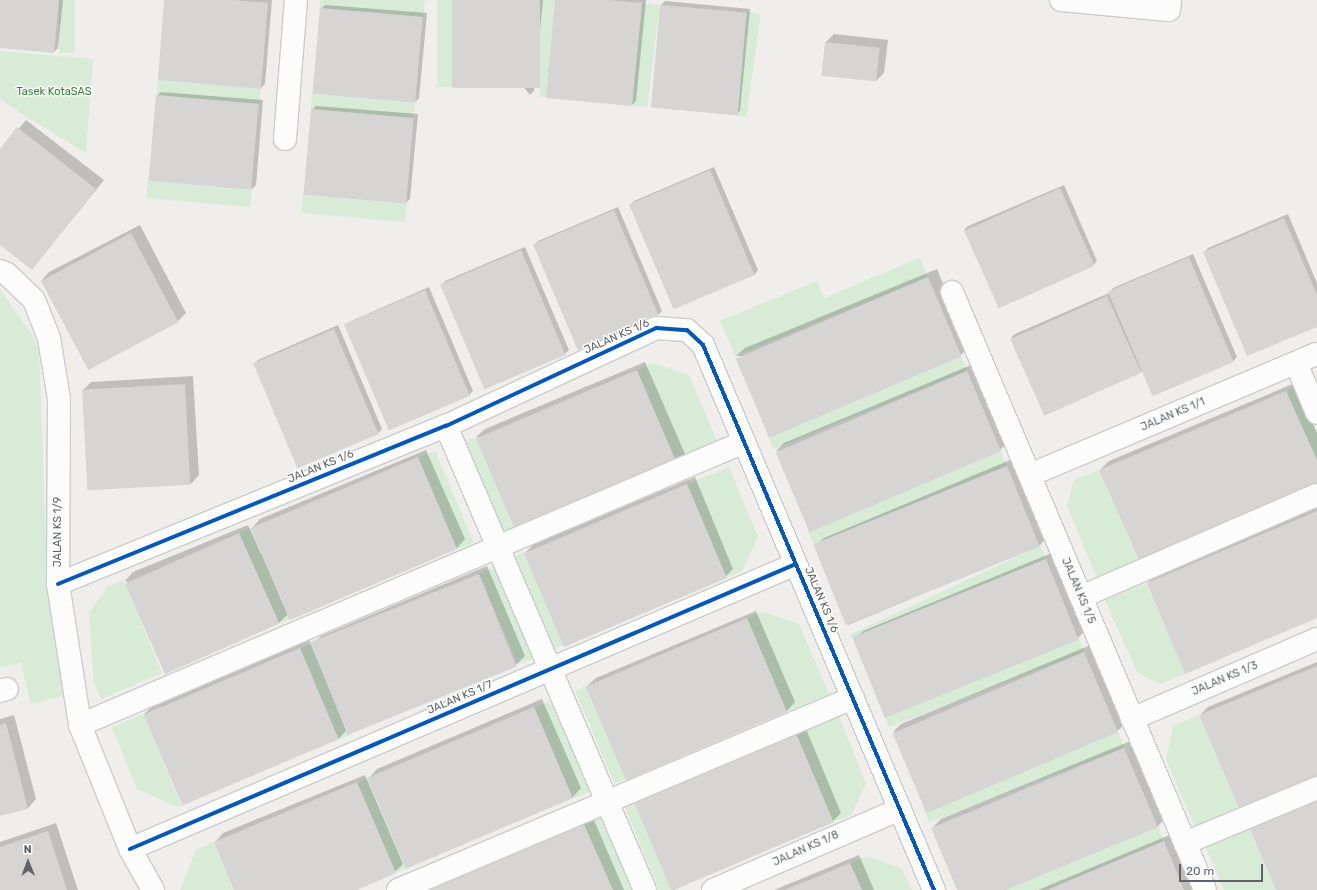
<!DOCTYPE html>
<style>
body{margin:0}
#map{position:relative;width:1317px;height:890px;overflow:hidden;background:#efeeea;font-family:Rubik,sans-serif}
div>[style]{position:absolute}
.green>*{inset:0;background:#d8ebd6;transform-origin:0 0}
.shadow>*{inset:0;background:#0003}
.building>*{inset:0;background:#d6d5d3;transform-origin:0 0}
.roads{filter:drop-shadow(1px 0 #cbcccc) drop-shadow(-1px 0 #cbcccc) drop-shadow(0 1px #cbcccc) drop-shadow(0 -1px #cbcccc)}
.minor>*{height:22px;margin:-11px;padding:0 11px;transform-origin:11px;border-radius:11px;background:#fdfcfc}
.cycleway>*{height:4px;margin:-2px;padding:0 2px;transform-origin:2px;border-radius:2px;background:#0057b8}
span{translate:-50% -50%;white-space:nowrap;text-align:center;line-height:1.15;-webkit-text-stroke:3px #fff;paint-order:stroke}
.park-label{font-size:11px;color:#348238}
.street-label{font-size:11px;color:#5f6368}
.north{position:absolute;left:8px;top:842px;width:40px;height:40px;-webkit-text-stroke:3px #fff;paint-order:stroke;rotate:359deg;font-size:11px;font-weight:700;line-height:16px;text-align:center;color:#5f6368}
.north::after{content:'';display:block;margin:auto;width:14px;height:18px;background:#5f6368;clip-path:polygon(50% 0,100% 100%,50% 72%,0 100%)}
.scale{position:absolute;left:1179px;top:864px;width:84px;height:18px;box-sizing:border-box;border:2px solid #5f6368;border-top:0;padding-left:5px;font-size:12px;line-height:14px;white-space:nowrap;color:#5f6368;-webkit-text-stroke:3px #fff;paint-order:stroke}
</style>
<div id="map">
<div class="green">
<div style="left:59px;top:0;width:16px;height:53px"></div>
<div style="clip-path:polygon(320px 0,425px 0,423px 17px,320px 8px)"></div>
<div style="left:437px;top:0;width:15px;height:87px"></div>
<div style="left:540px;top:0;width:15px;height:97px"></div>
<div style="left:643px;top:3px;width:17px;height:103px;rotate:7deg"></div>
<div style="left:747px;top:12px;width:14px;height:104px;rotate:8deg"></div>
<div style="clip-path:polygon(0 51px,93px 59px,86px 153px,27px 117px,0 99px)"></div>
<div style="left:158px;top:80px;width:103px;height:15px;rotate:5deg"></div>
<div style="left:312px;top:94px;width:103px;height:15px;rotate:5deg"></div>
<div style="left:148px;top:181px;width:104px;height:17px;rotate:5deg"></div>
<div style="left:303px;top:195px;width:104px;height:18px;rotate:5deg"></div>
<div style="clip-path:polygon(920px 258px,928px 277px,735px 356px,720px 321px,817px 281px,824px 298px)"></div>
<div style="clip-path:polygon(0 289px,34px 338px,39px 353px,47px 570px,64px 696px,31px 704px,21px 663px,0 668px)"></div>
<div style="left:961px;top:356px;width:16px;height:209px;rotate:68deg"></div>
<div style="clip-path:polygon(653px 363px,689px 375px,719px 445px,677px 463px,637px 370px)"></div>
<div style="clip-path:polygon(1297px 386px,1317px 434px,1317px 460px,1286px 391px)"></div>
<div style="left:475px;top:437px;width:102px;height:11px;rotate:67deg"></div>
<div style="left:435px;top:451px;width:99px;height:18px;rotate:67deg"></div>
<div style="left:1001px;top:451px;width:16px;height:209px;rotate:68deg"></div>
<div style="clip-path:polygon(729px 467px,758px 537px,742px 571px,726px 578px,687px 484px)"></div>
<div style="clip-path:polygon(1099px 470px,1139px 560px,1097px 578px,1067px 506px,1074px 480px)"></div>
<div style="left:250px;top:528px;width:99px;height:12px;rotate:66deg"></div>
<div style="left:1040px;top:546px;width:14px;height:209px;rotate:65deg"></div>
<div style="left:524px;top:552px;width:101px;height:11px;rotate:67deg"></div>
<div style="left:495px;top:567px;width:99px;height:17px;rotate:67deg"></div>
<div style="clip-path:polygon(124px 581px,162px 673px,101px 699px,94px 682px,89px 613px,108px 586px)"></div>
<div style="clip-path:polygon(1147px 583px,1185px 674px,1160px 684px,1137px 672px,1105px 600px)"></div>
<div style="clip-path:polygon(763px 612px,799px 624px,829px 694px,787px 712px,747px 618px)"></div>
<div style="left:1079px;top:639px;width:14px;height:209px;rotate:69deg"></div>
<div style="left:311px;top:644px;width:99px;height:12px;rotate:67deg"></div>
<div style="left:586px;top:686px;width:101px;height:12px;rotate:67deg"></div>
<div style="left:552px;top:700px;width:99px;height:19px;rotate:67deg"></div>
<div style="clip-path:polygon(143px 714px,181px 805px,178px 807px,137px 789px,112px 727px)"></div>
<div style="clip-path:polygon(838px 714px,866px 784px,851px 815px,833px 822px,795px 732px)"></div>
<div style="clip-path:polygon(1199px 715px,1241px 813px,1197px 831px,1166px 760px,1173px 726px)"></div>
<div style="left:1118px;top:732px;width:17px;height:209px;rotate:69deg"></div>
<div style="left:368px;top:778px;width:98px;height:12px;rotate:67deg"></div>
<div style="clip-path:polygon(633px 799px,672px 890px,659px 890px,623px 803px)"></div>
<div style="clip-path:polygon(600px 814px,632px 890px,613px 890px,582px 820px)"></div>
<div style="clip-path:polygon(1158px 827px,1164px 841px,1047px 890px,1006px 890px)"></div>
<div style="clip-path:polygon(1249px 827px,1276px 890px,1224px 890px,1205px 845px)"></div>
<div style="clip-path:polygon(214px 842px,234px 890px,180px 890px,196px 850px)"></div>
<div style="clip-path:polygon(866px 856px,902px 868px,912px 890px,862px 890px,850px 863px)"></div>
</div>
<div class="shadow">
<div style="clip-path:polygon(0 0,63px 0,58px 48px,54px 52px,0 47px)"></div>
<div style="clip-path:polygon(165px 0,272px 0,265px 84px,261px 88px)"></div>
<div style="clip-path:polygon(453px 0,543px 0,534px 91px,530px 95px)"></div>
<div style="clip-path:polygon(556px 0,646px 0,636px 101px,632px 105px)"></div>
<div style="clip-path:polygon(665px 1px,750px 9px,740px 111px,736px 115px,652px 107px,661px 5px)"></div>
<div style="clip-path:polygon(325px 5px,427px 13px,419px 98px,415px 102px,321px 9px)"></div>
<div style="clip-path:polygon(834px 34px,888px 40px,884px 73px,876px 81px,825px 43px)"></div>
<div style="clip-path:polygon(161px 92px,263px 100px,256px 185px,252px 189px,157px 96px)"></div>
<div style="clip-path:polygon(316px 106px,418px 114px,410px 199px,406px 203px,312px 110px)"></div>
<div style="clip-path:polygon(26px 120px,104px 180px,32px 269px,0 244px,0 150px)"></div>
<div style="clip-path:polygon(714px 167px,758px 270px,754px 275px,630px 205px,634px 201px)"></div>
<div style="clip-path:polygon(1064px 185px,1097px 261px,1093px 265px,964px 230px,968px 226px)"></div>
<div style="clip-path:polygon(618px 207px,662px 311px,658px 315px,534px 245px,538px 241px)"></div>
<div style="clip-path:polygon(1288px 214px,1317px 283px,1317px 326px,1204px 252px,1208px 248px)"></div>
<div style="clip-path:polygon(140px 225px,186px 313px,178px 321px,41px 281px,49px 272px)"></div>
<div style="clip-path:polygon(525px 247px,569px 350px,565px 354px,441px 285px,445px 281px)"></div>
<div style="clip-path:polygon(1193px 254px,1237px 357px,1233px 361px,1153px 395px,1143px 370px,1140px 372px,1011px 338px,1015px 334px,1109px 293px,1113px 288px)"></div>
<div style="clip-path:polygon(937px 269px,969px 347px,961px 355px,736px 356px,745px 348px)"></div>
<div style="clip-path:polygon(429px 287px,473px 391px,469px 395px,345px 326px,349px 322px)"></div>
<div style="clip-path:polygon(338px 325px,382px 429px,378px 433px,254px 364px,258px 360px)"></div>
<div style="clip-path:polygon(645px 362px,685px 454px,676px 462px,476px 437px,485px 429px)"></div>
<div style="clip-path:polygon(976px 363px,1008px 442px,1000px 450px,776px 451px,784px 443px)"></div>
<div style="clip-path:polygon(193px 376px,199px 475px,191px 484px,83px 390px,91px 382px)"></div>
<div style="clip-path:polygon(1295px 383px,1317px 433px,1317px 484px,1100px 470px,1109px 461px)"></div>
<div style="clip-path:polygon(426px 450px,465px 539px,457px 548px,290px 617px,289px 613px,279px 623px,125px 581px,133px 572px,248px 525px,261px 554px,262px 553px,252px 528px,260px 519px)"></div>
<div style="clip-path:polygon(1015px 458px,1048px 536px,1040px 545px,848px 625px,815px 546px,824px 538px)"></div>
<div style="clip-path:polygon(695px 477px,733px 569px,725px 577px,526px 552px,534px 544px)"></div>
<div style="clip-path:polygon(1317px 506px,1317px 617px,1148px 583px,1156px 574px)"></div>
<div style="clip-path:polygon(1054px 552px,1087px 629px,1078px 638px,854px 640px,863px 631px)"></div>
<div style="clip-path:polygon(487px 566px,525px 656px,516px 665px,312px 644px,321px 636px)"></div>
<div style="clip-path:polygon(756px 611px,795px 702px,787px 711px,626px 778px,587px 686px,596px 678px)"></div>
<div style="clip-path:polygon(309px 640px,347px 730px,338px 739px,144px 714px,153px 706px)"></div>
<div style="clip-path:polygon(1093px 644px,1126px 723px,1117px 731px,893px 732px,901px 724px)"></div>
<div style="clip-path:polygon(1317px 662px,1317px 780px,1200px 715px,1208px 707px)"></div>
<div style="clip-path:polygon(542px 699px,581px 788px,573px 797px,407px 867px,369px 778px,377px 769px)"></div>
<div style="clip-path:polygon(14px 715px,36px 799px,28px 808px,0 815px,0 719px)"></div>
<div style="clip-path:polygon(804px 724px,841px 813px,832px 822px,672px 889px)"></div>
<div style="clip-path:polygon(1133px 740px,1166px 818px,1157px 827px,1004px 890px,958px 890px,932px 828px,941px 819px)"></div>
<div style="clip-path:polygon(365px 775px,403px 864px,395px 872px,353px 890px,235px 890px,215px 842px,223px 833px)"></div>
<div style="clip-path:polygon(591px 813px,624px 890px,418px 890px)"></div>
<div style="clip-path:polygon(56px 823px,78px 890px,0 890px,0 842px)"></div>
<div style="clip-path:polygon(1172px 834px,1196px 890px,1038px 890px)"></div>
<div style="clip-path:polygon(859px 855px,874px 890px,774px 890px)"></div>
</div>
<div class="building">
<div style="clip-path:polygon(0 0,59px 0,54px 53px,0 48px)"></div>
<div style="clip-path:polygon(164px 0,234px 0,268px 3px,261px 89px,158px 80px)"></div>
<div style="left:452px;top:0;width:88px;height:88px"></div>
<div style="clip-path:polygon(555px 0,608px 0,642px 3px,632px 106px,546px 98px)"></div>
<div style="left:660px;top:5px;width:87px;height:103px;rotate:5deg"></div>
<div style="left:320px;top:8px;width:103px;height:86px;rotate:5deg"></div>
<div style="left:825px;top:42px;width:55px;height:34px;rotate:6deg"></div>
<div style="left:156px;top:95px;width:103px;height:86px;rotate:5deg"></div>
<div style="left:311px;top:109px;width:103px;height:86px;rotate:5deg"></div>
<div style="clip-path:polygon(17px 127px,96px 189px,32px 270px,0 245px,0 149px)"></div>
<div style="left:710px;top:170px;width:114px;height:88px;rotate:67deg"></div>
<div style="left:1060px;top:188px;width:85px;height:105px;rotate:66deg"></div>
<div style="left:614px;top:210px;width:115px;height:88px;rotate:67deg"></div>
<div style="clip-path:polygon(1284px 218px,1317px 295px,1317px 327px,1247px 356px,1203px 252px)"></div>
<div style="left:131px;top:233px;width:101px;height:102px;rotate:62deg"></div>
<div style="left:521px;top:250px;width:114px;height:88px;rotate:67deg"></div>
<div style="left:1189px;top:257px;width:114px;height:88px;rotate:67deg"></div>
<div style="left:928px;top:277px;width:86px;height:209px;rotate:67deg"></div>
<div style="left:425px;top:290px;width:115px;height:88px;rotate:67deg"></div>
<div style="left:1107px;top:296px;width:84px;height:106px;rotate:66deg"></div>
<div style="left:334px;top:329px;width:114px;height:88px;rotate:67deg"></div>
<div style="left:637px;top:370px;width:101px;height:175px;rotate:67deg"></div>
<div style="left:967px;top:371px;width:87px;height:208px;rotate:67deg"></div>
<div style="left:185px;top:384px;width:101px;height:103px;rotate:87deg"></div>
<div style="clip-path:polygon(1286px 391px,1317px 460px,1317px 485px,1139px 560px,1099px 470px)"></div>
<div style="left:418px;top:457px;width:100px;height:182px;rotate:67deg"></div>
<div style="left:1007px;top:466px;width:87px;height:209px;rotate:68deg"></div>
<div style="left:687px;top:484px;width:102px;height:177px;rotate:67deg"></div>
<div style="clip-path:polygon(1317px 511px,1317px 618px,1185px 674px,1147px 583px)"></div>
<div style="left:239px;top:533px;width:99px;height:125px;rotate:66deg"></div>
<div style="left:1046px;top:559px;width:87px;height:209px;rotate:68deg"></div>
<div style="left:479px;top:574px;width:100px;height:182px;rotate:68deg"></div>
<div style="left:747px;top:618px;width:102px;height:175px;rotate:67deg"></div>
<div style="left:300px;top:648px;width:99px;height:170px;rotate:67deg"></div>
<div style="left:1084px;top:652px;width:87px;height:208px;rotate:67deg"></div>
<div style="clip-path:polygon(1317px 666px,1317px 781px,1241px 813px,1199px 715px)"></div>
<div style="left:534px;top:707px;width:99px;height:181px;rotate:67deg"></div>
<div style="clip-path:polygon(6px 723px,28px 809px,0 816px,0 725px)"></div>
<div style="left:795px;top:731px;width:99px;height:176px;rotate:67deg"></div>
<div style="clip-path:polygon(1124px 748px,1158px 827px,1006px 890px,957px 890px,931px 828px)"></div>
<div style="clip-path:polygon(357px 782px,396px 873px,357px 890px,234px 890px,214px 842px)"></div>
<div style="clip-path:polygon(1317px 799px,1317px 890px,1276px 890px,1249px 827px)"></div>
<div style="clip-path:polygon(582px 820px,613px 890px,418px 890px)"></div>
<div style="clip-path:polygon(48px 831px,67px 890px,0 890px,0 847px)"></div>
<div style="clip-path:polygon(1164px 841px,1184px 890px,1047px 890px,1068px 881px)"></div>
<div style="clip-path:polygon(850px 863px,862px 890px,784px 890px,819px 876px)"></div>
</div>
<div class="roads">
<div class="minor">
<div style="left:1061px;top:0;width:108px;rotate:5.3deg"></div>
<div style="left:1169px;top:10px;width:10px;rotate:-84deg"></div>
<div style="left:285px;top:139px;width:139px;rotate:-85.5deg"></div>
<div style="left:0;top:271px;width:8px;rotate:23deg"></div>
<div style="left:7px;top:274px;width:37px;rotate:44deg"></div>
<div style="left:34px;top:300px;width:41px;rotate:68.5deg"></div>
<div style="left:49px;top:338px;width:62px;rotate:80.7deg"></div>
<div style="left:59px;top:399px;width:185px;rotate:90.3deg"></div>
<div style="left:58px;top:584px;width:143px;rotate:81.1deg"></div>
<div style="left:80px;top:725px;width:134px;rotate:68deg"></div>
<div style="left:130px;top:849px;width:47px;rotate:60.7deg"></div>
<div style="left:952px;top:292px;width:649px;rotate:67.07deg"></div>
<div style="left:1296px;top:363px;width:54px;rotate:67.2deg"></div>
<div style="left:446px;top:426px;width:505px;rotate:66.79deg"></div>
<div style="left:1030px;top:475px;width:311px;rotate:-22.9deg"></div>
<div style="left:58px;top:584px;width:419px;rotate:-22.2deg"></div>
<div style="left:446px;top:426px;width:232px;rotate:-25deg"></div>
<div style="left:656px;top:328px;width:31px;rotate:4deg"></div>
<div style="left:687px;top:330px;width:22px;rotate:43deg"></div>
<div style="left:703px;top:345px;width:592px;rotate:67.03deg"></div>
<div style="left:1081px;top:597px;width:257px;rotate:-23.4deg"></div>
<div style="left:0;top:691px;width:7px;rotate:-16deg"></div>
<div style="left:1132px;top:719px;width:202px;rotate:-23.4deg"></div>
<div style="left:80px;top:725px;width:722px;rotate:-23.08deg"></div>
<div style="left:1185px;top:843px;width:143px;rotate:-22.6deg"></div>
<div style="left:130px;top:849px;width:724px;rotate:-23.17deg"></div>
<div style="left:398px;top:890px;width:494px;rotate:-22.9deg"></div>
<div style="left:713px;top:890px;width:204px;rotate:-23.4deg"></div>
</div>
</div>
<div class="cycleway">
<div style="left:58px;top:584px;width:419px;rotate:-22.2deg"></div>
<div style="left:446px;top:426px;width:232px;rotate:-25deg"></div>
<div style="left:656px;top:328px;width:31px;rotate:4deg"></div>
<div style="left:687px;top:330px;width:22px;rotate:43deg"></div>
<div style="left:703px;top:345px;width:592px;rotate:67.03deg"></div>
<div style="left:130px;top:849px;width:724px;rotate:-23.17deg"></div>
</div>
<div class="park-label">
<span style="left:54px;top:92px">Tasek KotaSAS</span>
</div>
<div class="street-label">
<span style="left:617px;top:337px;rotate:-24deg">JALAN KS 1/6</span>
<span style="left:1173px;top:415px;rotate:-23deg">JALAN KS 1/1</span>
<span style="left:321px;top:467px;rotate:-22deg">JALAN KS 1/6</span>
<span style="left:58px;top:532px;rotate:-90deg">JALAN KS 1/9</span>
<span style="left:1078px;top:591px;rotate:67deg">JALAN KS 1/5</span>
<span style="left:821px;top:600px;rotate:67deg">JALAN KS 1/6</span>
<span style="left:1225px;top:679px;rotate:-23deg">JALAN KS 1/3</span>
<span style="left:460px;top:698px;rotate:-23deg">JALAN KS 1/7</span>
<span style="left:806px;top:849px;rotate:-24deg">JALAN KS 1/8</span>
</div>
<div class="north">N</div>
<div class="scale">20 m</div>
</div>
